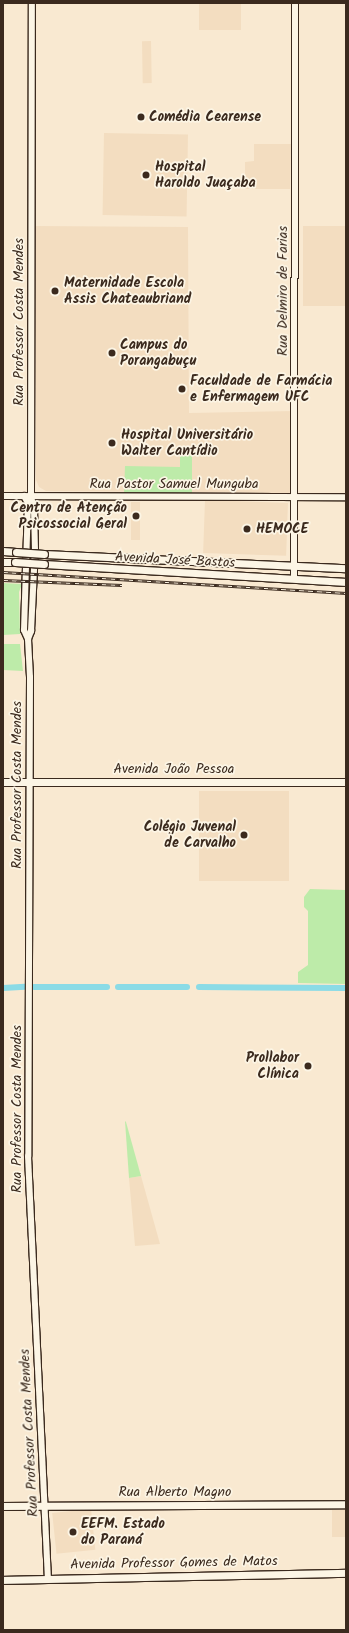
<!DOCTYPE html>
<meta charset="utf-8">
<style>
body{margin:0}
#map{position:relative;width:349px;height:1633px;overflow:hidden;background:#f9e9d1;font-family:Kalam,sans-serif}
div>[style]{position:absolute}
.built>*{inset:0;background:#f3ddc0;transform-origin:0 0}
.green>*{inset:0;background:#bdeba9}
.canal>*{height:6px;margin:-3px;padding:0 3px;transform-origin:3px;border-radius:3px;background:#8bdbe6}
.roads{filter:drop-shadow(1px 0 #3b2a1e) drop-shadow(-1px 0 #3b2a1e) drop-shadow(0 1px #3b2a1e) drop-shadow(0 -1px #3b2a1e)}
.secondary>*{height:6px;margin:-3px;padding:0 3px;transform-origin:3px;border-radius:3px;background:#fcf5e5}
.primary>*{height:7px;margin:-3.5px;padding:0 3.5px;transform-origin:3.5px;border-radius:3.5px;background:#fcf5e5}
.rail>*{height:3px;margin-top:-1.5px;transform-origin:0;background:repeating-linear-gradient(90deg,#fcf5e5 0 4.5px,#3b2a1e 0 9px);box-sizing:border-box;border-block:1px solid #3b2a1e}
.bridges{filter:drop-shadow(1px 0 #3b2a1e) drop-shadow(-1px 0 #3b2a1e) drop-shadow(0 1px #3b2a1e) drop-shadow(0 -1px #3b2a1e)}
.primary-bridge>*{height:7px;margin:-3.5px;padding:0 3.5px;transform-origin:3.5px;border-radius:3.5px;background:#fcf5e5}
.dots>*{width:11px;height:11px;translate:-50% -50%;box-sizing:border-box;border:2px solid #fcf5e5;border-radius:50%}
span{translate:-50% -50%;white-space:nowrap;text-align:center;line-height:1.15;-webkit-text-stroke:3.5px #fcf5e5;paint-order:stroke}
.poi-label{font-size:14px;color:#3b2a1e;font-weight:700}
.left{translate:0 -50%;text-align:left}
.right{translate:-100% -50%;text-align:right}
.street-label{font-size:14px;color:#3b2a1e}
.frame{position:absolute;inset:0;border:4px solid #3b2a1e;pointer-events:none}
</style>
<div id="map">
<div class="built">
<div style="left:199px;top:3px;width:42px;height:27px"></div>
<div style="left:151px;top:41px;width:42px;height:9px;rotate:89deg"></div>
<div style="left:104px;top:133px;width:84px;height:82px;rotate:1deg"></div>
<div style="clip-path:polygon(254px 144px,291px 144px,290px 189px,245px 189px,245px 162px,254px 161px)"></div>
<div style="clip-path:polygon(36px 226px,188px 227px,189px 413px,294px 411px,294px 493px,46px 491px,39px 487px,36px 480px)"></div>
<div style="left:303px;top:226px;width:43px;height:80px"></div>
<div style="left:205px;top:500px;width:83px;height:53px;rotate:2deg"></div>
<div style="left:131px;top:502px;width:9px;height:38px"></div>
<div style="left:199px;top:791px;width:90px;height:90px"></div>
<div style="clip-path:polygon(141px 1176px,160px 1244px,135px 1246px,129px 1178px)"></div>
<div style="left:91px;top:1509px;width:41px;height:39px;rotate:84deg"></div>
<div style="left:332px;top:1510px;width:14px;height:27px"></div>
</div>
<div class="green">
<div style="clip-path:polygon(180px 452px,192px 453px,192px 495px,124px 494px,125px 466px,180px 467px)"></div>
<div style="clip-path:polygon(3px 583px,22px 584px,19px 592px,20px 634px,3px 635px)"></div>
<div style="clip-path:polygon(3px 644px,20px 644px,23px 671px,3px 670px)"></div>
<div style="clip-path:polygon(310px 889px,346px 890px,346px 984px,298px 983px,298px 972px,308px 965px,308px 911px,304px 907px,304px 897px)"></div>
<div style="clip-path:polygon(125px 1121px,126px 1122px,141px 1176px,129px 1178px)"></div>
</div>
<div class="canal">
<div style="left:34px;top:987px;width:73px"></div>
<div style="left:118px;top:987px;width:69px"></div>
<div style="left:199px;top:987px;width:147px;rotate:0.4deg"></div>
<div style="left:3px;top:988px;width:22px;rotate:-3deg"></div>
</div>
<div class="roads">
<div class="secondary">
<div style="left:3px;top:496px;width:343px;rotate:0.2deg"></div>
<div style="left:24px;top:496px;width:8px;rotate:60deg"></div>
<div style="left:28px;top:503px;width:127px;rotate:91.8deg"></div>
<div style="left:24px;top:630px;width:10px;rotate:66deg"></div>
<div style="left:28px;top:639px;width:38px;rotate:87deg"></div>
<div style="left:30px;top:677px;width:479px;rotate:90.2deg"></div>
<div style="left:28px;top:1156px;width:423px;rotate:87.3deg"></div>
<div style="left:294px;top:579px;width:576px;rotate:-89.9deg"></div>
<div style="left:28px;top:639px;width:9px;rotate:-69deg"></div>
<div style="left:31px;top:631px;width:81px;rotate:-87.2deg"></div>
<div style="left:35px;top:550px;width:40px;rotate:-91.4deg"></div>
<div style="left:34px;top:510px;width:14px;rotate:-102deg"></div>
<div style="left:31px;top:496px;width:493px;rotate:-89.9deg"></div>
</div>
<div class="primary">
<div style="left:3px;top:551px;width:13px;rotate:4deg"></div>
<div style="left:44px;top:554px;width:302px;rotate:2.7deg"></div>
<div style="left:3px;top:562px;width:12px"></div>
<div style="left:44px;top:564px;width:303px;rotate:3.4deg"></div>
<div style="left:3px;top:782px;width:343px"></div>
<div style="left:3px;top:1506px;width:343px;rotate:-0.3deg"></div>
<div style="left:3px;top:1580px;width:343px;rotate:-1.2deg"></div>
</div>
</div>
<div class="rail">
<div style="left:3px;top:572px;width:344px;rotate:3.5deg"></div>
<div style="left:3px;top:580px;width:119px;rotate:2.4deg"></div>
</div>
<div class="bridges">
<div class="primary-bridge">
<div style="left:16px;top:552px;width:28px;rotate:4deg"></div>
<div style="left:15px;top:562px;width:29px;rotate:4deg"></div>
</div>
</div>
<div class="dots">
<div style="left:141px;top:117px;background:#3b2a1e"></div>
<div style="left:146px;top:175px;background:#3b2a1e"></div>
<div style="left:55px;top:291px;background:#3b2a1e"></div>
<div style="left:112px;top:353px;background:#3b2a1e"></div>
<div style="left:182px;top:389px;background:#3b2a1e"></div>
<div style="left:112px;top:443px;background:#3b2a1e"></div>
<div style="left:136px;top:516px;background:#3b2a1e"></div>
<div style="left:247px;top:529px;background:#3b2a1e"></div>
<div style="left:244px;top:835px;background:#3b2a1e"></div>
<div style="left:308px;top:1066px;background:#3b2a1e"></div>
<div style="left:73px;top:1532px;background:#3b2a1e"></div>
</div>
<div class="poi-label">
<span class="left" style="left:149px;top:117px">Comédia Cearense</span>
<span class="left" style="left:155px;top:175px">Hospital<br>Haroldo Juaçaba</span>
<span class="left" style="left:64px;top:291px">Maternidade Escola<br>Assis Chateaubriand</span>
<span class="left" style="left:120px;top:353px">Campus do<br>Porangabuçu</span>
<span class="left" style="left:190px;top:389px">Faculdade de Farmácia<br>e Enfermagem UFC</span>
<span class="left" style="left:121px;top:443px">Hospital Universitário<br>Walter Cantídio</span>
<span class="right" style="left:127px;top:516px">Centro de Atenção<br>Psicossocial Geral</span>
<span class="left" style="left:256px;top:529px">HEMOCE</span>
<span class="right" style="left:236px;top:835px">Colégio Juvenal<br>de Carvalho</span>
<span class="right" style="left:299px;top:1066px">Prollabor<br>Clínica</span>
<span class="left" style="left:81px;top:1532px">EEFM. Estado<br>do Paraná</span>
</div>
<div class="street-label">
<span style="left:283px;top:291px;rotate:-90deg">Rua Delmiro de Farias</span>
<span style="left:19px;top:322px;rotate:-90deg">Rua Professor Costa Mendes</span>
<span style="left:174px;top:484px">Rua Pastor Samuel Munguba</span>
<span style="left:175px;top:560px;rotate:3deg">Avenida José Bastos</span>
<span style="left:174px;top:769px">Avenida João Pessoa</span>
<span style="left:17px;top:785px;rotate:-90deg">Rua Professor Costa Mendes</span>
<span style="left:17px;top:1109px;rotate:-90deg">Rua Professor Costa Mendes</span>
<span style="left:29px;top:1433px;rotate:-93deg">Rua Professor Costa Mendes</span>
<span style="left:175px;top:1492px">Rua Alberto Magno</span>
<span style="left:174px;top:1563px;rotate:-1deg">Avenida Professor Gomes de Matos</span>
</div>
<div class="frame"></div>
</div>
